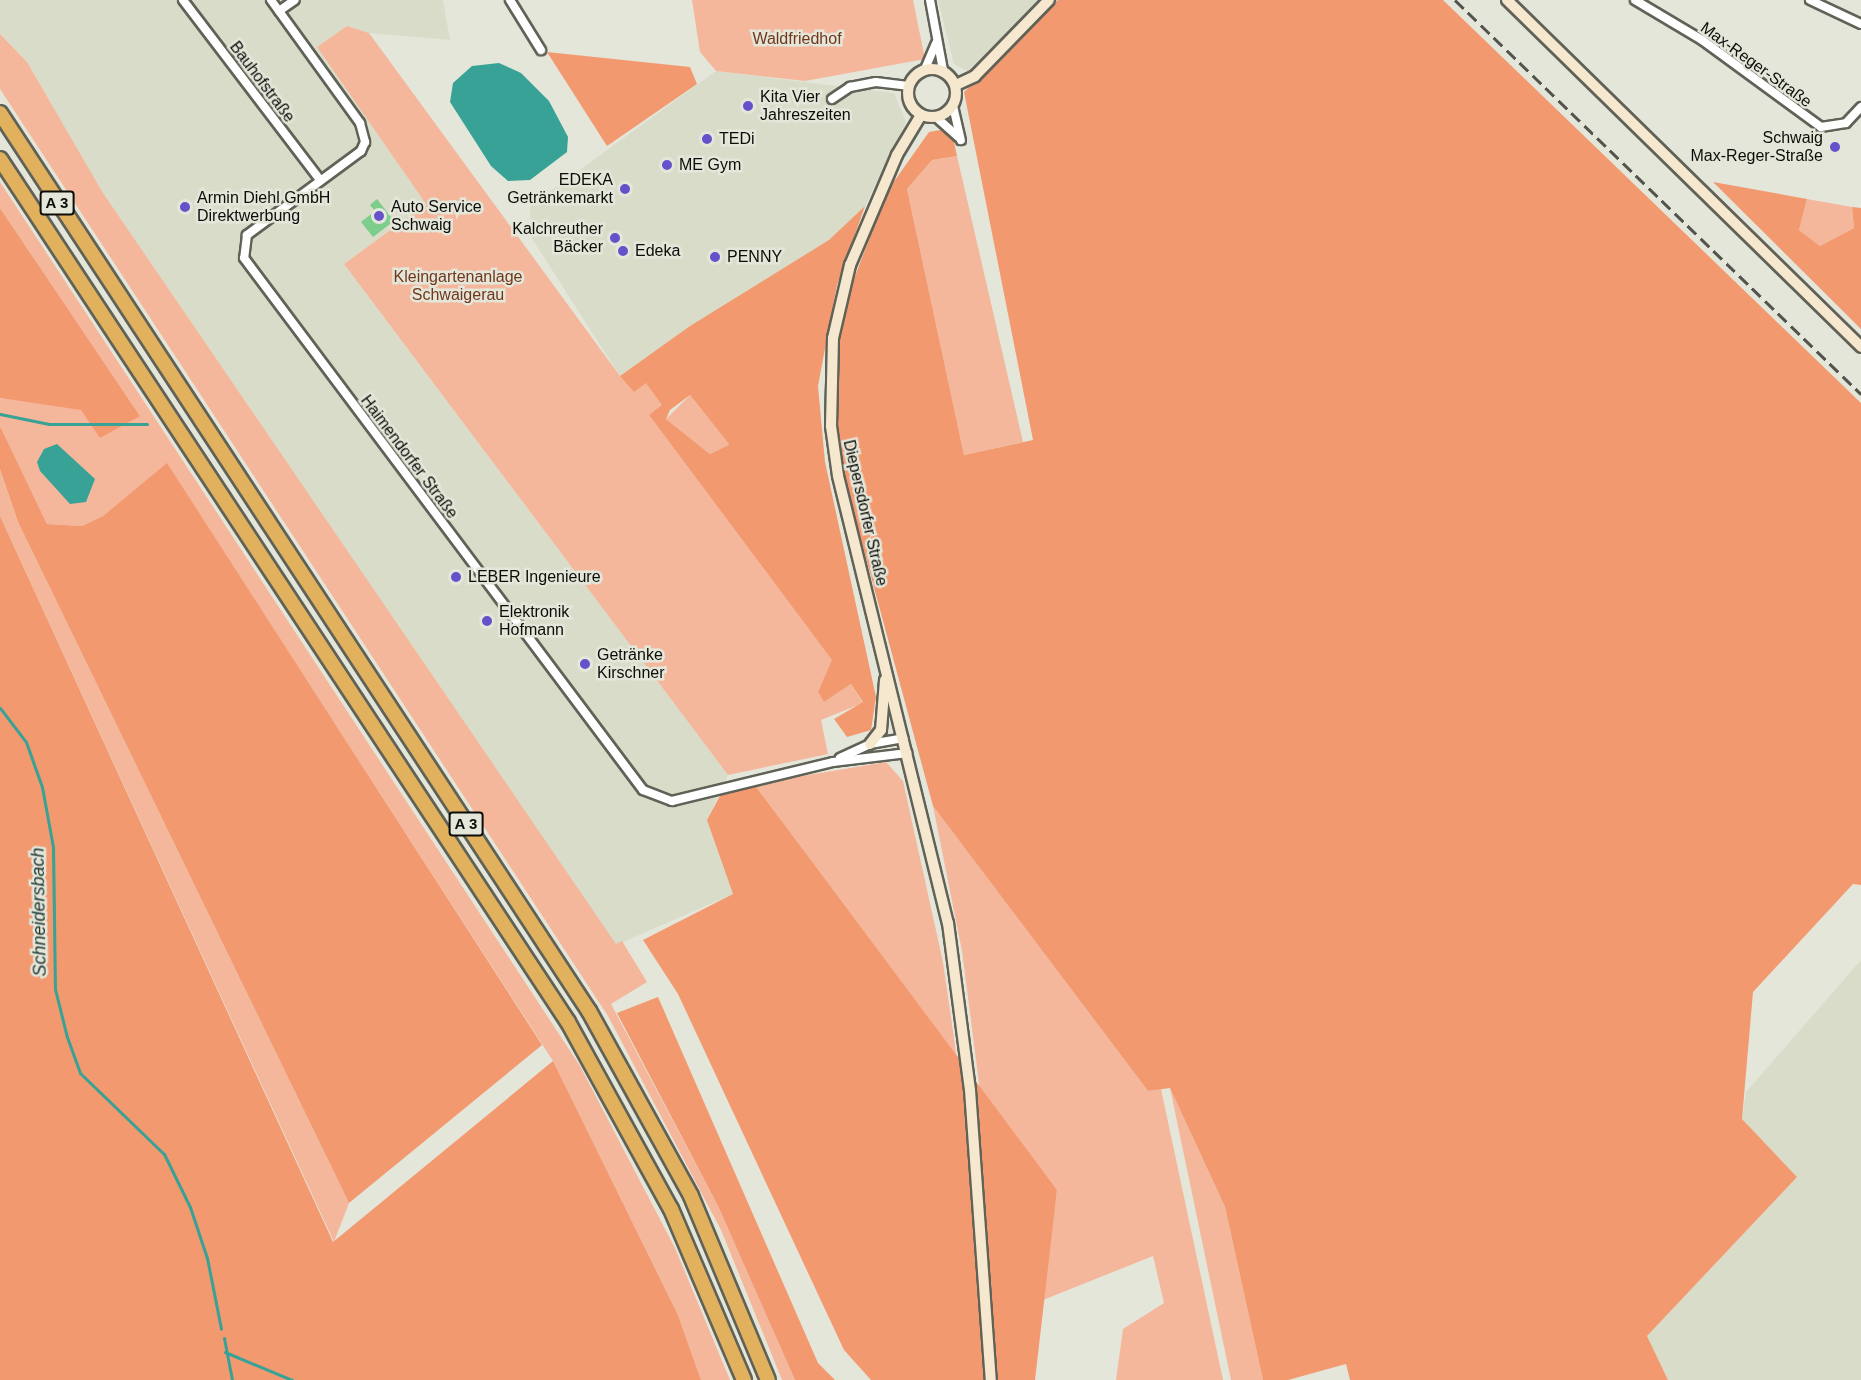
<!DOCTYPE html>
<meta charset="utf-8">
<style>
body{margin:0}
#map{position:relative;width:1861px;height:1380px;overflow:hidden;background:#e4e6da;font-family:Arial,sans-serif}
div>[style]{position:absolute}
.built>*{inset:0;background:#d9dcc8}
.green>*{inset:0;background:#f5b79b}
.forest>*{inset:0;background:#f3996f}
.water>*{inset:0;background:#37a295}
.stream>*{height:3px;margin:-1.5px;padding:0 1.5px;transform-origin:1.5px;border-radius:1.5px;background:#37a295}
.building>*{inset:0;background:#7dcd8c}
.roads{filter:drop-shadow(2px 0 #606257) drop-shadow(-2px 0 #606257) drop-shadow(0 2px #606257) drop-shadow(0 -2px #606257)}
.street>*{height:8px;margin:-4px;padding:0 4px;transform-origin:4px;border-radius:4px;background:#fff}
.secondary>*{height:10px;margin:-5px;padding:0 5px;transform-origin:5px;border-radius:5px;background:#f6e8ce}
.secondary>.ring{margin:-5px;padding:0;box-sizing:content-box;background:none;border:10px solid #f6e8ce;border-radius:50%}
.highway>*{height:14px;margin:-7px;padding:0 7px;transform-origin:7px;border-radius:7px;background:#e1b15d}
.rail>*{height:3px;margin-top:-1.5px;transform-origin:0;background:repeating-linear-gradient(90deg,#52534c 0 12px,transparent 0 18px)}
.dots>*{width:16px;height:16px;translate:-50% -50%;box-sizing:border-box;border:3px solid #e4e6da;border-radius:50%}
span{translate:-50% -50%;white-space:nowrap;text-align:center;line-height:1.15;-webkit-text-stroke:5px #e4e6da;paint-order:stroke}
.shield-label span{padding:2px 4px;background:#e4e6da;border:2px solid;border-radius:4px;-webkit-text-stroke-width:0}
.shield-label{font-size:15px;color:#0c0d08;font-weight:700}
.park-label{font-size:16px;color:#71371a}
.street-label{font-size:16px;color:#0c0d08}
.poi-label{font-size:16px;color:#0c0d08}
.left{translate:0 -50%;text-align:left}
.right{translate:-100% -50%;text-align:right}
.water-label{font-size:18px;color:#1c3430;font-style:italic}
</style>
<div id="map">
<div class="built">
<div style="clip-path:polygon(0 0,443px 0,450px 40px,369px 33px,347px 26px,317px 47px,426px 204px,344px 264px,728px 775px,707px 820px,733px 894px,616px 945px,103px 193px,27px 62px,0 34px)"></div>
<div style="clip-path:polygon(938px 0,1041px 0,968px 71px,954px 64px)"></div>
<div style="clip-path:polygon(716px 71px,894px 93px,906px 122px,865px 206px,830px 240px,690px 326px,620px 376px,531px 237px,530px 206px)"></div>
<div style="clip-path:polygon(1861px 960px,1861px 1380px,1668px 1380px,1647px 1336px,1797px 1177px,1742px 1119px,1746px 1092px)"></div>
</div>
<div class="green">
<div style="clip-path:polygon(692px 0,913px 0,925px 59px,805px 81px,716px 71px,700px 52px)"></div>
<div style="clip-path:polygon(347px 26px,369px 33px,620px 376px,646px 382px,663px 405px,649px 415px,833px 661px,818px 692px,824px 702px,851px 684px,863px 703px,821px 720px,828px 754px,728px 775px,344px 264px,426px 204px,317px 47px)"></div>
<div style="clip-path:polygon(0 34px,27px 62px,103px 193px,616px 944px,622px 941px,647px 982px,611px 1004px,718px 1206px,795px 1380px,782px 1380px,721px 1230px,608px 1016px,0 89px)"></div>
<div style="clip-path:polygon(957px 156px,1023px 442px,964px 455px,907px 189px,932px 160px)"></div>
<div style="clip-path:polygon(0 182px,580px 1066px,675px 1248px,730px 1380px,701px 1380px,678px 1315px,553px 1061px,167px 464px,103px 516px,82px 526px,47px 524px,0 426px,0 398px,140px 416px,0 208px)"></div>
<div style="clip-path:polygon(1807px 199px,1852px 207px,1854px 228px,1820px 246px,1799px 230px)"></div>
<div style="clip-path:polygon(690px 395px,730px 445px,710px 454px,666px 419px)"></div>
<div style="clip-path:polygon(0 469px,18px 522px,349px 1203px,334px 1242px,0 516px)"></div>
<div style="clip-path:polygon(886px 762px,903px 781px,943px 962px,957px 1059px,754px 784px)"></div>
<div style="clip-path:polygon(933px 806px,1148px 1091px,1161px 1089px,1223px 1380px,1116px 1380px,1123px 1329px,1164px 1303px,1153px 1256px,1043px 1300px,1057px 1190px,980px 1091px,962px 951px)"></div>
<div style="clip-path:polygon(1170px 1088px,1225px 1207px,1263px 1380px,1231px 1380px)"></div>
</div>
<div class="forest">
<div style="clip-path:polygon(1058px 0,1443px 0,1861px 403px,1861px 885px,1853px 884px,1753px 992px,1742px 1119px,1797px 1177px,1647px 1336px,1668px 1380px,1350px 1380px,1346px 1364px,1288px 1380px,1263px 1380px,1225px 1207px,1170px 1088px,1148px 1091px,933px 806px,842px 469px,835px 400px,842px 310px,888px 190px,929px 132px,951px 128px,957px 156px,932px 160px,907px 189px,964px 455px,1033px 440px,964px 92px)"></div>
<div style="clip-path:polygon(547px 52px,690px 67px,697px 84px,607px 146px)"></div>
<div style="clip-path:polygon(1713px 182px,1807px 199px,1799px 230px,1820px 246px,1854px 228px,1852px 207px,1861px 208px,1861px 329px)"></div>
<div style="clip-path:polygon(evenodd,865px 206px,837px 285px,818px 386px,825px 462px,876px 697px,871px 730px,847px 737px,834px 719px,863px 702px,851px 684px,824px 702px,818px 692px,832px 660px,649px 415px,662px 405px,646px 383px,634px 392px,620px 376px,690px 326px,829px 240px,865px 206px,690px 395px,729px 444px,729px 445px,710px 454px,666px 419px,670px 410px,690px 395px)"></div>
<div style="clip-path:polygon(0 208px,140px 416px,100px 438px,81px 410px,0 398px)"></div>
<div style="clip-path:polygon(0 426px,47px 524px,82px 526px,103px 516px,167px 463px,542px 1045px,349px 1203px,18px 522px,0 469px)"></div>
<div style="clip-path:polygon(0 516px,333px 1242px,553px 1061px,678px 1315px,701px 1380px,0 1380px)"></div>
<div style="clip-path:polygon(754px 784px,1057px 1190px,1035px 1380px,871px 1380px,844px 1350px,678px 994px,643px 940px,733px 894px,707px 820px,722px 792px)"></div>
<div style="clip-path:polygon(658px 997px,818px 1363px,835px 1380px,795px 1380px,718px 1206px,617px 1013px)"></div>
</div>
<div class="water">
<div style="clip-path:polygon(499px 63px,521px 73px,549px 101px,568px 137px,567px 152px,530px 180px,508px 181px,491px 166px,450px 102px,453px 83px,472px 66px)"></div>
<div style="clip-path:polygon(57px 444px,95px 479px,86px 502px,70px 504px,40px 471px,37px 462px,44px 449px)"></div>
</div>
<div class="stream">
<div style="left:0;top:414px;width:50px;rotate:11.5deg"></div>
<div style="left:49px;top:424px;width:98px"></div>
<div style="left:0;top:708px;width:43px;rotate:52.6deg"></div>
<div style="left:26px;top:742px;width:48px;rotate:70.4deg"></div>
<div style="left:42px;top:787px;width:61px;rotate:79.6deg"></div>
<div style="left:53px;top:847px;width:142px;rotate:89.2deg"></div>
<div style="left:55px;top:989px;width:49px;rotate:76deg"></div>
<div style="left:67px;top:1037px;width:38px;rotate:70deg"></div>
<div style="left:80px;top:1073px;width:117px;rotate:44deg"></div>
<div style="left:164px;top:1154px;width:59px;rotate:63.9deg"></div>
<div style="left:190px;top:1207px;width:54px;rotate:71.6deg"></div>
<div style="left:207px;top:1258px;width:72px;rotate:78.8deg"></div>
<div style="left:224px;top:1338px;width:43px;rotate:79.2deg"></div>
<div style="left:225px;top:1352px;width:73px;rotate:22.7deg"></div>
</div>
<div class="building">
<div style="clip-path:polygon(377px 199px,394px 221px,373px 237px,361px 222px,375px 211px,370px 205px)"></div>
</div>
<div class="roads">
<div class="street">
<div style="left:183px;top:0;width:226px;rotate:52.7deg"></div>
<div style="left:271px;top:0;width:152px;rotate:54.1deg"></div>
<div style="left:360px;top:123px;width:20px;rotate:75deg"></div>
<div style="left:365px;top:142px;width:10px;rotate:114deg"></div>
<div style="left:361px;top:151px;width:142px;rotate:143.6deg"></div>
<div style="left:247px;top:235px;width:23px;rotate:97deg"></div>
<div style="left:244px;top:258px;width:665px;rotate:53.13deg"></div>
<div style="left:643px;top:790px;width:31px;rotate:21deg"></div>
<div style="left:672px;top:801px;width:166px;rotate:-13.6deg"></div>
<div style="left:833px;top:762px;width:75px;rotate:-6.9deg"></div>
<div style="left:510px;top:0;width:59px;rotate:58.2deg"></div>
<div style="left:930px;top:0;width:71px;rotate:79.5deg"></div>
<div style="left:1635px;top:0;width:78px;rotate:30.8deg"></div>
<div style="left:1702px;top:40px;width:147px;rotate:36.2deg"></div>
<div style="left:1821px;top:127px;width:25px;rotate:-9deg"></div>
<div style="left:1846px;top:123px;width:22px;rotate:-47deg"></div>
<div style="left:1810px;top:0;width:56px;rotate:25.2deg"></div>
<div style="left:279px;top:11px;width:19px;rotate:-35deg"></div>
<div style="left:925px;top:69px;width:28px;rotate:-67deg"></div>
<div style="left:832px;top:99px;width:22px;rotate:-34deg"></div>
<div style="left:850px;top:87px;width:26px;rotate:-11deg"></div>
<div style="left:876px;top:82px;width:32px;rotate:7deg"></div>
<div style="left:953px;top:106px;width:35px;rotate:77deg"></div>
<div style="left:936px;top:117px;width:30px;rotate:42deg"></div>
<div style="left:840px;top:758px;width:33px;rotate:-25deg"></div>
<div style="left:870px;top:744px;width:34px;rotate:-10deg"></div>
</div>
<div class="secondary">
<div style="left:1507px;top:0;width:496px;rotate:44.4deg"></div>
<div class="ring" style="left:908px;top:69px;width:38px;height:38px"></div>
<div style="left:956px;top:85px;width:21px;rotate:-25deg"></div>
<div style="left:975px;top:76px;width:106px;rotate:-45.8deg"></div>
<div style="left:921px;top:115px;width:47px;rotate:121deg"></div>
<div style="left:897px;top:155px;width:120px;rotate:113.1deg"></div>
<div style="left:850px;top:265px;width:75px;rotate:103.1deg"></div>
<div style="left:833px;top:338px;width:88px;rotate:91.3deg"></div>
<div style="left:831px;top:426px;width:50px;rotate:82deg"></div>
<div style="left:838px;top:476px;width:460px;rotate:76.2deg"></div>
<div style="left:948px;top:923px;width:168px;rotate:82.5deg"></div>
<div style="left:970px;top:1090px;width:291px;rotate:85.9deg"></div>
<div style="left:870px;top:744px;width:18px;rotate:-52deg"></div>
<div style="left:881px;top:730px;width:50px;rotate:-85.4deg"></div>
</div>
<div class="highway">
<div style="left:0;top:113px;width:1074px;rotate:56.74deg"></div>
<div style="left:589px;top:1011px;width:211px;rotate:61.1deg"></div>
<div style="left:691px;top:1196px;width:199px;rotate:67.3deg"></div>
<div style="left:0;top:159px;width:1033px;rotate:56.65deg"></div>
<div style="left:568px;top:1022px;width:213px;rotate:61.2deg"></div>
<div style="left:671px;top:1209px;width:186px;rotate:66.9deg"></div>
</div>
</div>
<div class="rail">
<div style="left:1455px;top:0;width:566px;rotate:44.14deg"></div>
</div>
<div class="dots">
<div style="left:748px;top:106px;background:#6751ca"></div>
<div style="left:707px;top:139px;background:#6751ca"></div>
<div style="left:1835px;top:147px;background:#6751ca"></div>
<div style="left:667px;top:165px;background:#6751ca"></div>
<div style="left:625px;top:189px;background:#6751ca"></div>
<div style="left:185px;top:207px;background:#6751ca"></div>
<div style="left:379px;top:216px;background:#6751ca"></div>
<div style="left:615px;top:238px;background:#6751ca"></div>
<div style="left:623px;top:251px;background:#6751ca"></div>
<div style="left:715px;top:257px;background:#6751ca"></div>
<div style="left:456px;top:577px;background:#6751ca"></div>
<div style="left:487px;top:621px;background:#6751ca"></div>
<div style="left:585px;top:664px;background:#6751ca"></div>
</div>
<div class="shield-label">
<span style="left:57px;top:203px">A 3</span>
<span style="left:466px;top:824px">A 3</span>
</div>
<div class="park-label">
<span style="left:797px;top:39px">Waldfriedhof</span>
<span style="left:458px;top:286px">Kleingartenanlage<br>Schwaigerau</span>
</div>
<div class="street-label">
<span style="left:1756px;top:65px;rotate:36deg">Max-Reger-Straße</span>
<span style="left:262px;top:82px;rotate:53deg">Bauhofstraße</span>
<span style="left:409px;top:457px;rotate:53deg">Haimendorfer Straße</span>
<span style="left:865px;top:513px;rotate:77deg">Diepersdorfer Straße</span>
</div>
<div class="poi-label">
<span class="left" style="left:760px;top:106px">Kita Vier<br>Jahreszeiten</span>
<span class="right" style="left:1823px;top:147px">Schwaig<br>Max-Reger-Straße</span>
<span class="left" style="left:719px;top:139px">TEDi</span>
<span class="left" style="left:679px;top:165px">ME Gym</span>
<span class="right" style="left:613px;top:189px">EDEKA<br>Getränkemarkt</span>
<span class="left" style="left:197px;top:207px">Armin Diehl GmbH<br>Direktwerbung</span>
<span class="left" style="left:391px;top:216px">Auto Service<br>Schwaig</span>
<span class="right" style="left:603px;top:238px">Kalchreuther<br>Bäcker</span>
<span class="left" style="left:635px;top:251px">Edeka</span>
<span class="left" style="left:727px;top:257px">PENNY</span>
<span class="left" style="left:468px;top:577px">LEBER Ingenieure</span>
<span class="left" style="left:499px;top:621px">Elektronik<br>Hofmann</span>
<span class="left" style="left:597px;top:664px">Getränke<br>Kirschner</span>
</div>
<div class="water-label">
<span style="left:39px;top:912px;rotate:-91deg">Schneidersbach</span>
</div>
</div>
